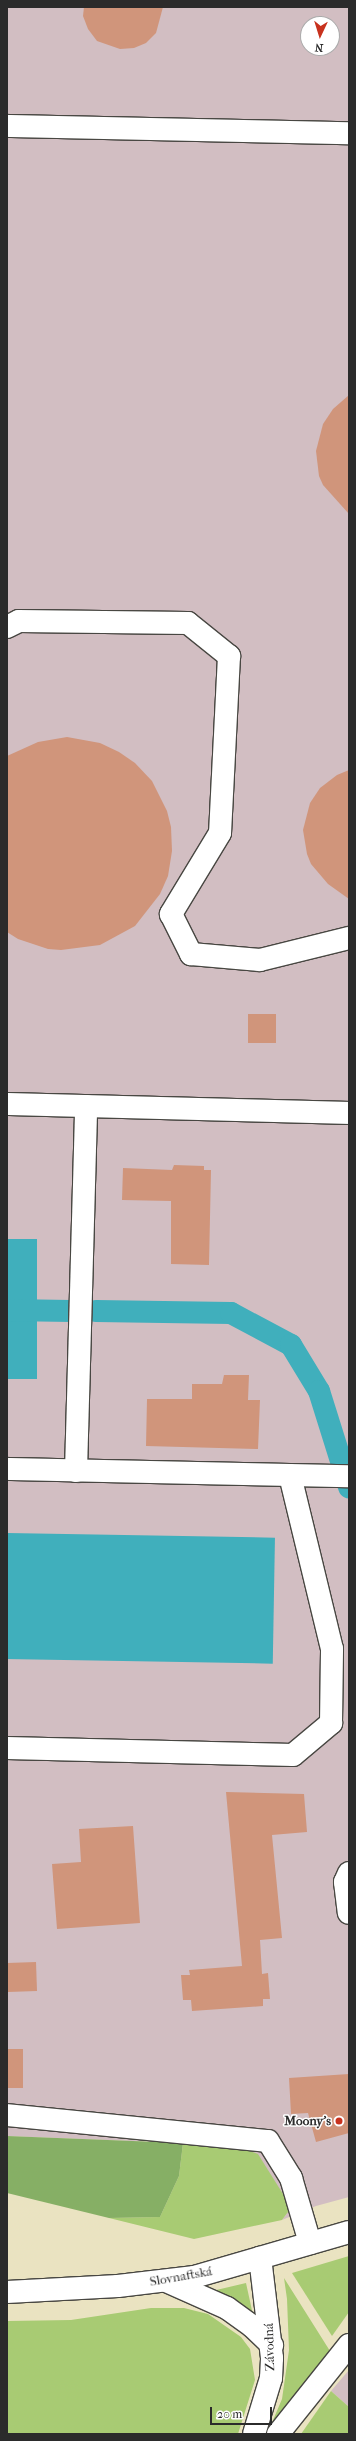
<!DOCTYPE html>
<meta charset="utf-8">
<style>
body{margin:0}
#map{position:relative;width:356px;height:2441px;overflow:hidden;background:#eae3c1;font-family:"IM FELL French Canon",serif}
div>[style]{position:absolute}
.industrial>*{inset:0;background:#d2bec2}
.green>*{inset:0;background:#a8cb73}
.forest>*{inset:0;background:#86af65}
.water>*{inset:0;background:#40afbc;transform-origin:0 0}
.canal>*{height:22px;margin:-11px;padding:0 11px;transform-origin:11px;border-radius:11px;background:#40afbc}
.building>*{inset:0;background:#d0957b;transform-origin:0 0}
.roads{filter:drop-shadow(1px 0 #484742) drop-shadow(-1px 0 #484742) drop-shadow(0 1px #484742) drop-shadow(0 -1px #484742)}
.minor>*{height:22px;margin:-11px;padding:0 11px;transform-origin:11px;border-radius:11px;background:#fff}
.major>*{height:22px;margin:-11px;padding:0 11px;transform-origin:11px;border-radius:11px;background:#fff}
.dots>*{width:11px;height:11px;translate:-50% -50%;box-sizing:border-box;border:2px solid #fff;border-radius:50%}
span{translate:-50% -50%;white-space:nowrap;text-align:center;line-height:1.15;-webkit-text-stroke:3px #fff;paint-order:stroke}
.poi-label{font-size:13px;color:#2b2b2b;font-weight:700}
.right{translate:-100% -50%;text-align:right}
.street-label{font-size:13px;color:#2b2b2b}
.frame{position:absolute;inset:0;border:8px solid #2b2b2b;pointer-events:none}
.north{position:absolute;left:300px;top:16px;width:40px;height:40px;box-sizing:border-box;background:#fff;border:1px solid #aaa;border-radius:50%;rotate:184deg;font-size:11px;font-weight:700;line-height:16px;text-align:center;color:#2b2b2b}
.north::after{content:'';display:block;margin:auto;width:14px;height:18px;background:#c8321e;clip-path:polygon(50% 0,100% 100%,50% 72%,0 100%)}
.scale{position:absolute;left:210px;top:2407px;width:62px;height:18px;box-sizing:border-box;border:2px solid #2b2b2b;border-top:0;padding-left:5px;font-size:12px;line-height:14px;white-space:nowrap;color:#2b2b2b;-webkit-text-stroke:3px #fff;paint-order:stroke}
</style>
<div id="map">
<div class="industrial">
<div style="clip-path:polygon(evenodd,7px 7px,349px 7px,349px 2197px,316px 2206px,282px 2220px,288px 2212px,183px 2143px,7px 2136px,7px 7px,308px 24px,332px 24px,332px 48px,308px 48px,308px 24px)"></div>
<div style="clip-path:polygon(349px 2370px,349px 2407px,331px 2391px)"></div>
</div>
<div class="green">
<div style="clip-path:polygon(183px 2143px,244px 2149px,258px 2154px,288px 2202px,288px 2212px,282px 2220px,194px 2239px,109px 2218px,160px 2217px,179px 2176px)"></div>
<div style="clip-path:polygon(349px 2256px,349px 2312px,332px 2336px,292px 2273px)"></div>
<div style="clip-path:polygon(284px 2278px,330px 2351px,268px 2432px,282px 2399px,289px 2350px,287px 2299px)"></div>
<div style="clip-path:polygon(246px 2283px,253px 2315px,233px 2298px,212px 2291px)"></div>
<div style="clip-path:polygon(151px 2308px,184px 2308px,208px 2314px,241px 2337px,250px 2349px,255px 2380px,238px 2434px,7px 2434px,7px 2321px,71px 2320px)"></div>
<div style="clip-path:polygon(331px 2391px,349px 2407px,349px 2434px,301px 2434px)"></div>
</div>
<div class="forest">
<div style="clip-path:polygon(7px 2136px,183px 2143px,179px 2176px,160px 2217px,109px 2218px,7px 2193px)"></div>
</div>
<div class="water">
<div style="left:7px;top:1239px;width:30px;height:140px"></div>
<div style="left:7px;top:1533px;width:268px;height:126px;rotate:1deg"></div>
</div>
<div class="canal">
<div style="left:7px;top:1310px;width:64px;rotate:0.9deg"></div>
<div style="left:96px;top:1311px;width:135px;rotate:0.8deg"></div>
<div style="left:231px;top:1313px;width:68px;rotate:28.1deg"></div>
<div style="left:291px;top:1345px;width:54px;rotate:58.7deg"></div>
<div style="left:319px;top:1391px;width:101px;rotate:72.6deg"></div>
</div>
<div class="building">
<div style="clip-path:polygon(84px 7px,163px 7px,156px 33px,146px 43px,134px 48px,120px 49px,97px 41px,88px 29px,83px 16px)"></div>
<div style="clip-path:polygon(349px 395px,349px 514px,323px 485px,319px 476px,316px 451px,323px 424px,333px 409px)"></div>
<div style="clip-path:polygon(67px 737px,100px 743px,119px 752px,135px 763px,152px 781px,167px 811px,171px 827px,172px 851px,168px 876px,160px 894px,135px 926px,100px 945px,61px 950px,48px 949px,18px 939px,7px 932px,7px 756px,38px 742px)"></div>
<div style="clip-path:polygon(349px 770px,349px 899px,328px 884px,311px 864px,307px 854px,303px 830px,310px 803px,320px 788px,337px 775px)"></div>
<div style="left:248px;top:1014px;width:28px;height:29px"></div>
<div style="clip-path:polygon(174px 1165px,204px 1166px,204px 1170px,211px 1170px,209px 1265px,171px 1264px,171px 1201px,122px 1200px,123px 1168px,172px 1170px)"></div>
<div style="clip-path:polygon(224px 1375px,249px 1375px,248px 1400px,260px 1400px,258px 1449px,146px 1446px,147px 1399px,192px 1399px,192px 1384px,222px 1384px)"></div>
<div style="clip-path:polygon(226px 1792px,304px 1794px,307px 1832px,272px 1835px,282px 1938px,260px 1940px,262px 1974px,268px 1973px,270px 1999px,263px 1999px,263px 2006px,192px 2011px,191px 2000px,183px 2000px,181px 1975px,190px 1975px,189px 1970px,242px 1966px)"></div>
<div style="clip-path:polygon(133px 1826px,140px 1923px,57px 1929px,52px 1864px,81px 1862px,79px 1829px)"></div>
<div style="left:36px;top:1962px;width:29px;height:29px;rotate:88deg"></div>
<div style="left:7px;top:2049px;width:16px;height:39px"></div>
<div style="clip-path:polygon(349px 2074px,349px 2133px,316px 2142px,308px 2113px,291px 2114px,289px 2078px)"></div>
</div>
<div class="roads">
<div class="minor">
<div style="left:7px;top:126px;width:342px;rotate:1.2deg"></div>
<div style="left:7px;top:627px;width:13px;rotate:-27deg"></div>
<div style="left:19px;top:621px;width:169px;rotate:0.7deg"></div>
<div style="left:188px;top:623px;width:53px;rotate:38.8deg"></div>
<div style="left:229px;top:656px;width:177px;rotate:92.9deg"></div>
<div style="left:220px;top:833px;width:95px;rotate:121.2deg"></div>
<div style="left:171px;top:914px;width:45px;rotate:63.4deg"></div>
<div style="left:191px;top:954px;width:69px;rotate:5deg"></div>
<div style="left:260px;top:960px;width:92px;rotate:-13.9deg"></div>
<div style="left:7px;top:1104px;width:342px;rotate:1.5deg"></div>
<div style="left:7px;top:1469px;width:342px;rotate:1.2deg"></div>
<div style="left:76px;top:1471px;width:365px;rotate:-88.4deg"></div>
<div style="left:7px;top:1748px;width:286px;rotate:1.4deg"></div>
<div style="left:293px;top:1755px;width:50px;rotate:-40.1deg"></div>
<div style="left:331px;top:1723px;width:74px;rotate:-89.2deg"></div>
<div style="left:332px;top:1649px;width:179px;rotate:-103.6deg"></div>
<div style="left:349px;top:1873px;width:10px;rotate:114deg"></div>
<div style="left:345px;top:1882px;width:31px;rotate:83deg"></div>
<div style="left:7px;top:2115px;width:262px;rotate:5.7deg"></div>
<div style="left:268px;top:2141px;width:44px;rotate:58.1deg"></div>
<div style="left:291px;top:2178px;width:68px;rotate:73.7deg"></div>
<div style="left:166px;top:2281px;width:67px;rotate:23.9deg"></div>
<div style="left:227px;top:2308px;width:31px;rotate:36deg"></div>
<div style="left:252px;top:2326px;width:28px;rotate:44deg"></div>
<div style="left:254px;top:2434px;width:59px;rotate:-73.1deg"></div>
<div style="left:271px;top:2378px;width:20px;rotate:-87deg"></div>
<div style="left:272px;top:2358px;width:101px;rotate:-96.8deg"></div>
<div style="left:278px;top:2434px;width:114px;rotate:-51.4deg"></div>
</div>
<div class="major">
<div style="left:7px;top:2292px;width:111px;rotate:-3.1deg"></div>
<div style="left:118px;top:2286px;width:77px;rotate:-6.8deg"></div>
<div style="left:194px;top:2277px;width:161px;rotate:-16.2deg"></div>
</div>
</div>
<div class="dots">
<div style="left:339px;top:2121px;background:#c8321e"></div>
</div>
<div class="poi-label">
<span class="right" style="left:331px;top:2121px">Moony's</span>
</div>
<div class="street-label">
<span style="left:181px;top:2277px;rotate:-10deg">Slovnaftská</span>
<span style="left:270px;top:2347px;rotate:-92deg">Závodná</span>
</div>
<div class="frame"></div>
<div class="north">N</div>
<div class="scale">20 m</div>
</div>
